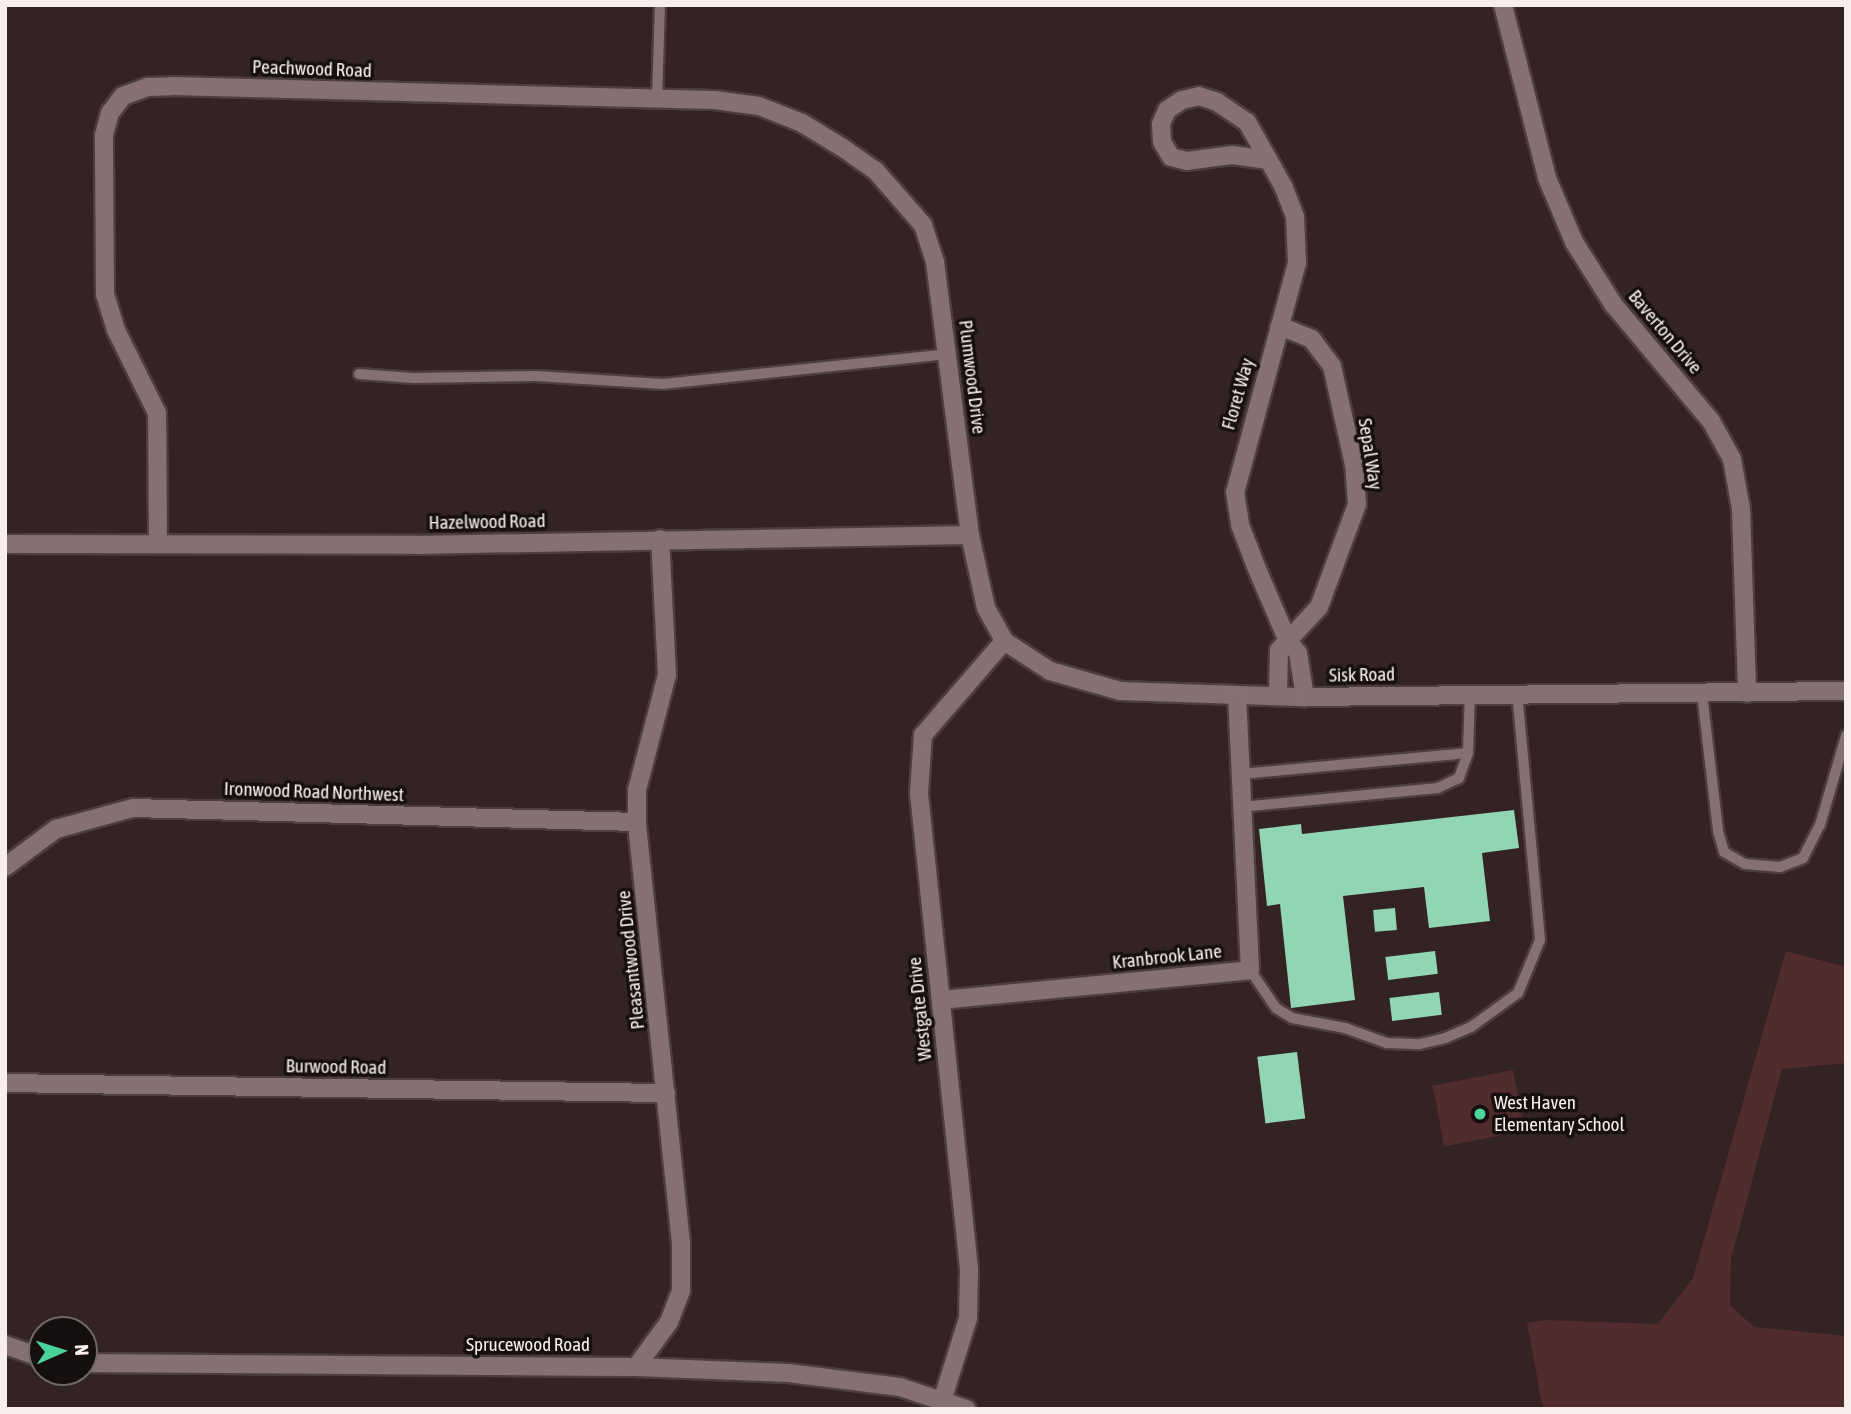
<!DOCTYPE html>
<style>
body{margin:0}
#map{position:relative;width:1851px;height:1414px;overflow:hidden;background:#342323;font-family:"Asap Condensed",sans-serif}
div>[style]{position:absolute}
.green>*{inset:0;background:#512c2d;transform-origin:0 0}
.building>*{inset:0;background:#91d5b3;transform-origin:0 0}
.roads{filter:drop-shadow(2px 0 #4c3e3e) drop-shadow(-2px 0 #4c3e3e) drop-shadow(0 2px #4c3e3e) drop-shadow(0 -2px #4c3e3e)}
.service>*{height:10px;margin:-5px;padding:0 5px;transform-origin:5px;border-radius:5px;background:#857171}
.minor>*{height:18px;margin:-9px;padding:0 9px;transform-origin:9px;border-radius:9px;background:#857171}
.dots>*{width:19px;height:19px;translate:-50% -50%;box-sizing:border-box;border:4px solid #160f0f;border-radius:50%}
span{translate:-50% -50%;white-space:nowrap;text-align:center;line-height:1.15;-webkit-text-stroke:7px #160f0f;paint-order:stroke}
.street-label{font-size:19px;color:#f9eded}
.poi-label{font-size:19px;color:#f9eded}
.left{translate:0 -50%;text-align:left}
.frame{position:absolute;inset:0;border:7px solid #f9eded;pointer-events:none}
.north{position:absolute;left:28px;top:1316px;width:70px;height:70px;box-sizing:border-box;background:#160f0f;border:2px solid #716868;border-radius:50%;rotate:87deg;font-size:19px;font-weight:700;line-height:28px;text-align:center;color:#f9eded}
.north::after{content:'';display:block;margin:auto;width:24px;height:32px;background:#4cd39a;clip-path:polygon(50% 0,100% 100%,50% 72%,0 100%)}
</style>
<div id="map">
<div class="green">
<div style="clip-path:polygon(1786px 951px,1846px 967px,1846px 1063px,1782px 1069px,1731px 1259px,1730px 1305px,1754px 1327px,1846px 1336px,1846px 1409px,1543px 1409px,1527px 1323px,1546px 1320px,1658px 1324px,1693px 1278px)"></div>
<div style="left:1513px;top:1070px;width:62px;height:82px;rotate:79deg"></div>
</div>
<div class="building">
<div style="clip-path:polygon(1514px 810px,1519px 848px,1482px 853px,1490px 921px,1429px 928px,1424px 887px,1343px 896px,1355px 1000px,1291px 1008px,1280px 904px,1267px 906px,1259px 829px,1301px 824px,1302px 834px)"></div>
<div style="left:1395px;top:908px;width:22px;height:22px;rotate:85deg"></div>
<div style="left:1435px;top:951px;width:23px;height:50px;rotate:83deg"></div>
<div style="left:1439px;top:992px;width:23px;height:50px;rotate:83deg"></div>
<div style="left:1297px;top:1052px;width:67px;height:40px;rotate:83deg"></div>
</div>
<div class="roads">
<div class="service">
<div style="left:657px;top:99px;width:94px;rotate:-88.2deg"></div>
<div style="left:359px;top:374px;width:54px;rotate:4.2deg"></div>
<div style="left:413px;top:378px;width:123px;rotate:-0.9deg"></div>
<div style="left:536px;top:376px;width:127px;rotate:3.6deg"></div>
<div style="left:663px;top:384px;width:286px;rotate:-6deg"></div>
<div style="left:1702px;top:694px;width:138px;rotate:83.3deg"></div>
<div style="left:1718px;top:831px;width:22px;rotate:74deg"></div>
<div style="left:1724px;top:852px;width:24px;rotate:30deg"></div>
<div style="left:1745px;top:864px;width:35px;rotate:5deg"></div>
<div style="left:1780px;top:867px;width:25px;rotate:-21deg"></div>
<div style="left:1803px;top:858px;width:37px;rotate:-63deg"></div>
<div style="left:1820px;top:825px;width:93px;rotate:-73.7deg"></div>
<div style="left:1468px;top:753px;width:59px;rotate:-88.1deg"></div>
<div style="left:1241px;top:774px;width:228px;rotate:-5.3deg"></div>
<div style="left:1468px;top:753px;width:27px;rotate:110deg"></div>
<div style="left:1459px;top:778px;width:23px;rotate:155deg"></div>
<div style="left:1438px;top:788px;width:197px;rotate:174.5deg"></div>
<div style="left:1250px;top:970px;width:46px;rotate:55.6deg"></div>
<div style="left:1276px;top:1008px;width:19px;rotate:32deg"></div>
<div style="left:1292px;top:1018px;width:54px;rotate:10.7deg"></div>
<div style="left:1345px;top:1028px;width:45px;rotate:19.7deg"></div>
<div style="left:1387px;top:1043px;width:33px;rotate:2deg"></div>
<div style="left:1420px;top:1044px;width:26px;rotate:-13deg"></div>
<div style="left:1445px;top:1038px;width:28px;rotate:-23deg"></div>
<div style="left:1471px;top:1027px;width:58px;rotate:-35.9deg"></div>
<div style="left:1518px;top:993px;width:57px;rotate:-67.5deg"></div>
<div style="left:1540px;top:940px;width:247px;rotate:-95.3deg"></div>
</div>
<div class="minor">
<div style="left:1503px;top:5px;width:179px;rotate:75.7deg"></div>
<div style="left:1547px;top:178px;width:69px;rotate:67.1deg"></div>
<div style="left:1574px;top:242px;width:73px;rotate:57.8deg"></div>
<div style="left:1613px;top:304px;width:153px;rotate:50.1deg"></div>
<div style="left:1711px;top:421px;width:43px;rotate:61.1deg"></div>
<div style="left:1732px;top:459px;width:51px;rotate:79.8deg"></div>
<div style="left:1741px;top:509px;width:184px;rotate:88.1deg"></div>
<div style="left:1268px;top:160px;width:36px;rotate:-172deg"></div>
<div style="left:1232px;top:155px;width:45px;rotate:172.4deg"></div>
<div style="left:1187px;top:161px;width:16px;rotate:-166deg"></div>
<div style="left:1171px;top:157px;width:17px;rotate:-121deg"></div>
<div style="left:1162px;top:142px;width:18px;rotate:-93deg"></div>
<div style="left:1161px;top:124px;width:15px;rotate:-67deg"></div>
<div style="left:1167px;top:110px;width:18px;rotate:-34deg"></div>
<div style="left:1182px;top:100px;width:17px;rotate:-13deg"></div>
<div style="left:1199px;top:96px;width:19px;rotate:18deg"></div>
<div style="left:1217px;top:102px;width:36px;rotate:34deg"></div>
<div style="left:1247px;top:122px;width:53px;rotate:60.5deg"></div>
<div style="left:1273px;top:168px;width:23px;rotate:61deg"></div>
<div style="left:1284px;top:188px;width:30px;rotate:69deg"></div>
<div style="left:1295px;top:216px;width:47px;rotate:87.6deg"></div>
<div style="left:1297px;top:263px;width:237px;rotate:105.1deg"></div>
<div style="left:1235px;top:492px;width:33px;rotate:81deg"></div>
<div style="left:1240px;top:525px;width:47px;rotate:68.9deg"></div>
<div style="left:1257px;top:569px;width:76px;rotate:66.8deg"></div>
<div style="left:1287px;top:639px;width:18px;rotate:52deg"></div>
<div style="left:1298px;top:653px;width:45px;rotate:81deg"></div>
<div style="left:158px;top:543px;width:130px;rotate:-90.4deg"></div>
<div style="left:157px;top:413px;width:93px;rotate:-116.3deg"></div>
<div style="left:116px;top:330px;width:37px;rotate:-107deg"></div>
<div style="left:105px;top:295px;width:160px;rotate:-90.4deg"></div>
<div style="left:104px;top:135px;width:23px;rotate:-75deg"></div>
<div style="left:110px;top:113px;width:21px;rotate:-53deg"></div>
<div style="left:123px;top:96px;width:27px;rotate:-20deg"></div>
<div style="left:148px;top:87px;width:24px;rotate:-2deg"></div>
<div style="left:172px;top:86px;width:543px;rotate:1.48deg"></div>
<div style="left:715px;top:100px;width:44px;rotate:7.8deg"></div>
<div style="left:759px;top:106px;width:46px;rotate:21.6deg"></div>
<div style="left:802px;top:123px;width:48px;rotate:31.4deg"></div>
<div style="left:843px;top:148px;width:39px;rotate:35deg"></div>
<div style="left:875px;top:170px;width:73px;rotate:48.9deg"></div>
<div style="left:923px;top:225px;width:39px;rotate:72deg"></div>
<div style="left:935px;top:262px;width:275px;rotate:82.7deg"></div>
<div style="left:970px;top:535px;width:75px;rotate:77.6deg"></div>
<div style="left:986px;top:608px;width:38px;rotate:61deg"></div>
<div style="left:1004px;top:641px;width:55px;rotate:33.1deg"></div>
<div style="left:1050px;top:671px;width:73px;rotate:15.9deg"></div>
<div style="left:1120px;top:691px;width:185px;rotate:1.9deg"></div>
<div style="left:1305px;top:697px;width:541px;rotate:-0.64deg"></div>
<div style="left:5px;top:544px;width:411px;rotate:0.1deg"></div>
<div style="left:416px;top:545px;width:554px;rotate:-1.03deg"></div>
<div style="left:1278px;top:696px;width:46px;rotate:-88.8deg"></div>
<div style="left:1279px;top:650px;width:59px;rotate:-47.1deg"></div>
<div style="left:1319px;top:607px;width:110px;rotate:-69.7deg"></div>
<div style="left:1357px;top:504px;width:39px;rotate:-94deg"></div>
<div style="left:1354px;top:465px;width:101px;rotate:-102.5deg"></div>
<div style="left:1332px;top:366px;width:34px;rotate:-127deg"></div>
<div style="left:1312px;top:339px;width:35px;rotate:-158deg"></div>
<div style="left:5px;top:867px;width:64px;rotate:-36.7deg"></div>
<div style="left:56px;top:829px;width:80px;rotate:-15.3deg"></div>
<div style="left:133px;top:808px;width:504px;rotate:1.59deg"></div>
<div style="left:941px;top:1000px;width:310px;rotate:-5.5deg"></div>
<div style="left:1250px;top:970px;width:275px;rotate:-92.7deg"></div>
<div style="left:5px;top:1083px;width:661px;rotate:0.87deg"></div>
<div style="left:5px;top:1345px;width:39px;rotate:19deg"></div>
<div style="left:84px;top:1363px;width:552px;rotate:0.42deg"></div>
<div style="left:636px;top:1367px;width:152px;rotate:2.3deg"></div>
<div style="left:788px;top:1373px;width:113px;rotate:7.1deg"></div>
<div style="left:900px;top:1387px;width:70px;rotate:18.4deg"></div>
<div style="left:636px;top:1367px;width:56px;rotate:-53.7deg"></div>
<div style="left:669px;top:1322px;width:34px;rotate:-69deg"></div>
<div style="left:681px;top:1290px;width:47px;rotate:-90deg"></div>
<div style="left:681px;top:1243px;width:423px;rotate:-96deg"></div>
<div style="left:637px;top:822px;width:32px;rotate:-90deg"></div>
<div style="left:637px;top:790px;width:119px;rotate:-75.4deg"></div>
<div style="left:667px;top:675px;width:136px;rotate:-92.9deg"></div>
<div style="left:943px;top:1398px;width:84px;rotate:-72.6deg"></div>
<div style="left:968px;top:1318px;width:49px;rotate:-88.8deg"></div>
<div style="left:969px;top:1269px;width:479px;rotate:-96deg"></div>
<div style="left:919px;top:793px;width:58px;rotate:-86.1deg"></div>
<div style="left:923px;top:735px;width:124px;rotate:-49.2deg"></div>
</div>
</div>
<div class="dots">
<div style="left:1480px;top:1114px;background:#4cd39a"></div>
</div>
<div class="street-label">
<span style="left:312px;top:69px;rotate:2deg">Peachwood Road</span>
<span style="left:1665px;top:332px;rotate:50deg">Baverton Drive</span>
<span style="left:972px;top:377px;rotate:83deg">Plumwood Drive</span>
<span style="left:1238px;top:394px;rotate:-74deg">Floret Way</span>
<span style="left:1370px;top:454px;rotate:81deg">Sepal Way</span>
<span style="left:487px;top:522px;rotate:-1deg">Hazelwood Road</span>
<span style="left:1362px;top:675px;rotate:-1deg">Sisk Road</span>
<span style="left:314px;top:792px;rotate:2deg">Ironwood Road Northwest</span>
<span style="left:1167px;top:957px;rotate:-6deg">Kranbrook Lane</span>
<span style="left:631px;top:960px;rotate:-96deg">Pleasantwood Drive</span>
<span style="left:920px;top:1009px;rotate:-96deg">Westgate Drive</span>
<span style="left:336px;top:1067px;rotate:1deg">Burwood Road</span>
<span style="left:528px;top:1345px">Sprucewood Road</span>
</div>
<div class="poi-label">
<span class="left" style="left:1494px;top:1114px">West Haven<br>Elementary School</span>
</div>
<div class="frame"></div>
<div class="north">N</div>
</div>
